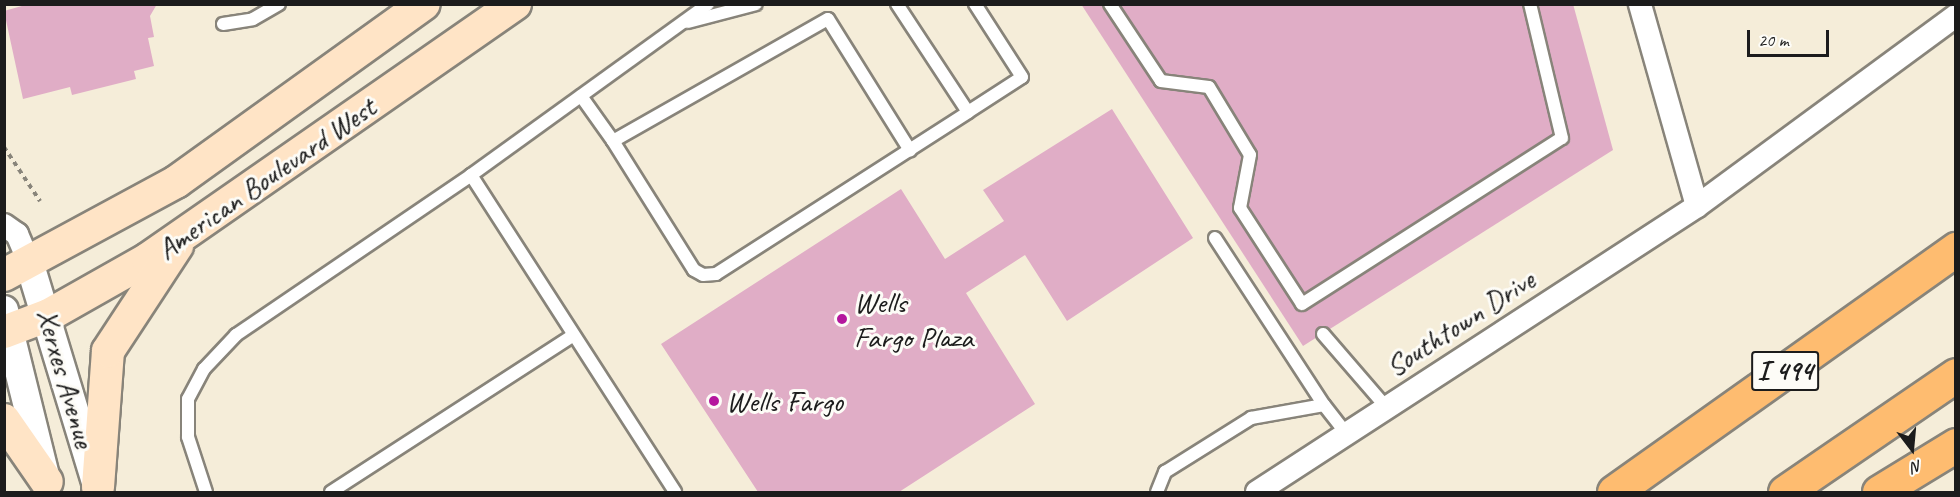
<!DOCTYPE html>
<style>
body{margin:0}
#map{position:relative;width:1960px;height:497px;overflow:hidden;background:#f5edd9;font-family:Caveat,sans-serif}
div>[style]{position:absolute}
.building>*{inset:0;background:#e0adc6}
.path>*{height:4px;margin-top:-2px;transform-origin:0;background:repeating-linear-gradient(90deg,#88847a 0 4.5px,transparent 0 9px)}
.roads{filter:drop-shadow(2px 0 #88847a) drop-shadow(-2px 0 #88847a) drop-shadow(0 2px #88847a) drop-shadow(0 -2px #88847a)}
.service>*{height:12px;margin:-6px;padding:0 6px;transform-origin:6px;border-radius:6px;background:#fff}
.minor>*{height:22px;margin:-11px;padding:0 11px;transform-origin:11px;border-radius:11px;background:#fff}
.tertiary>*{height:28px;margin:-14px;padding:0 14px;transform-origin:14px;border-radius:14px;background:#fff}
.secondary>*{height:32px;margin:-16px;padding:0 16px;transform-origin:16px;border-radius:16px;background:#ffe4c6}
.motorway>*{height:33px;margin:-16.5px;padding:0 16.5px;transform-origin:16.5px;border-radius:16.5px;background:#febc70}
.dots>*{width:16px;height:16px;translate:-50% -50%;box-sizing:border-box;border:3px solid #fdfcf7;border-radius:50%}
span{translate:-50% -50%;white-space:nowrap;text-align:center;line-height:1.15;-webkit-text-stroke:6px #fdfcf7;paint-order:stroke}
.shield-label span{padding:2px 4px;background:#fdfcf7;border:2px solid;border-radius:4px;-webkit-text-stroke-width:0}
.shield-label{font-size:28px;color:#1c1c1c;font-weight:700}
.street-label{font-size:30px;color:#1c1c1c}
.poi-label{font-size:30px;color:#1c1c1c}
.left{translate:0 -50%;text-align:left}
.frame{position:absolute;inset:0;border:6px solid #1c1c1c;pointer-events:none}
.north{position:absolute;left:1882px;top:419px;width:60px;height:60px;-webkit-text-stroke:4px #fdfcf7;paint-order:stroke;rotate:164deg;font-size:16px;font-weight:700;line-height:24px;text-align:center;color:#1c1c1c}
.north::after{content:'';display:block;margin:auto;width:21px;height:27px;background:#1c1c1c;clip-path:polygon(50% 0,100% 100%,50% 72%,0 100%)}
.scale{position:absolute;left:1747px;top:30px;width:82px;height:27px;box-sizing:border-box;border:3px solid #1c1c1c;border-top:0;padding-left:8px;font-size:18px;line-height:21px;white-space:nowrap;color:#1c1c1c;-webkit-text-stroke:4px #fdfcf7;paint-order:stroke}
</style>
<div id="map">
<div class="building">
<div style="clip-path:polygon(29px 4px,157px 4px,150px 16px,154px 37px,148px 38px,154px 66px,134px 71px,136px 79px,72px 95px,70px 87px,23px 99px,4px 11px)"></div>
<div style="clip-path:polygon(1081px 4px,1573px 4px,1613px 150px,1303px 346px)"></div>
<div style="clip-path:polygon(1112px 109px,1193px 238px,1067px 321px,1025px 255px,966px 293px,1035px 404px,899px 492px,758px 492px,661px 344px,901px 189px,945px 259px,1004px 221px,983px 190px)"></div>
</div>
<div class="path">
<div style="left:4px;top:147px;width:65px;rotate:56.3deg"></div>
</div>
<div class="roads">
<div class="service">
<div style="left:897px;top:4px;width:129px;rotate:56.7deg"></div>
<div style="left:968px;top:112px;width:64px;rotate:-32.9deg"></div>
<div style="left:1022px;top:77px;width:87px;rotate:-122.8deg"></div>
<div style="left:1110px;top:4px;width:92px;rotate:56.5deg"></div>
<div style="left:1161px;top:81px;width:48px;rotate:7.1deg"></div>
<div style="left:1209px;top:87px;width:79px;rotate:58.9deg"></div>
<div style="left:1250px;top:155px;width:54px;rotate:100.7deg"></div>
<div style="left:1240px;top:208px;width:114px;rotate:57.1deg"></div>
<div style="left:1302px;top:304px;width:308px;rotate:-32.6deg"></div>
<div style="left:1562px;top:138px;width:138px;rotate:-103.4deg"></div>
<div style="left:688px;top:22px;width:70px;rotate:-14.8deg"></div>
<div style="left:223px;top:24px;width:30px;rotate:-9deg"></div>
<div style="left:253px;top:19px;width:30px;rotate:-30deg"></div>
<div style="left:581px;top:96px;width:55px;rotate:54.6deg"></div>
<div style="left:613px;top:141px;width:247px;rotate:-29.6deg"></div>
<div style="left:828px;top:19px;width:155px;rotate:58deg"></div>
<div style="left:613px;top:141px;width:152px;rotate:57.9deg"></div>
<div style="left:694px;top:270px;width:10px;rotate:29deg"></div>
<div style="left:703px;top:275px;width:13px;rotate:-4deg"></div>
<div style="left:716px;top:274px;width:300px;rotate:-32.7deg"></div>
<div style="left:471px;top:175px;width:292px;rotate:-35.8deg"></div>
<div style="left:1215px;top:238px;width:199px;rotate:56.9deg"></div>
<div style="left:1323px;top:334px;width:96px;rotate:49.2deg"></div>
<div style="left:206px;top:492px;width:58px;rotate:-108.1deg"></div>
<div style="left:188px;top:437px;width:38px;rotate:-90deg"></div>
<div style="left:188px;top:399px;width:34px;rotate:-62deg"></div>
<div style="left:204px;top:369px;width:47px;rotate:-46.7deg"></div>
<div style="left:236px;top:335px;width:284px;rotate:-34.2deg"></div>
<div style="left:471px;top:175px;width:377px;rotate:57.2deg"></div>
<div style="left:331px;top:492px;width:287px;rotate:-32.9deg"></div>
<div style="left:1157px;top:492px;width:22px;rotate:-68deg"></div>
<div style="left:1165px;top:472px;width:102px;rotate:-32.1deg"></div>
<div style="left:1251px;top:418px;width:74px;rotate:-10.1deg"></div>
<div style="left:1324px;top:405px;width:36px;rotate:52deg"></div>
</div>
<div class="minor">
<div style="left:1697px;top:206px;width:321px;rotate:-36.3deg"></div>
<div style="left:4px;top:225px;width:16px;rotate:35deg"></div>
<div style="left:17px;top:234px;width:34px;rotate:67deg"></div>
<div style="left:1257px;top:492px;width:525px;rotate:-33.02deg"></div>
<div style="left:1697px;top:206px;width:210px;rotate:-105.8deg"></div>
</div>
<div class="tertiary">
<div style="left:30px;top:265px;width:227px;rotate:73.1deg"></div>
<div style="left:4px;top:310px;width:171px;rotate:76.1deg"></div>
</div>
<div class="secondary">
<div style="left:4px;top:275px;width:196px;rotate:-28.4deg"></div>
<div style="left:176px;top:182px;width:305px;rotate:-35.7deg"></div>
<div style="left:4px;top:332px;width:48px;rotate:-20.7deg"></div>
<div style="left:49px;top:315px;width:114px;rotate:-29.5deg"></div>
<div style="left:148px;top:259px;width:447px;rotate:-34.8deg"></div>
<div style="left:4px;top:420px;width:75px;rotate:55.3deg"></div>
<div style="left:98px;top:487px;width:136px;rotate:-85.8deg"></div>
<div style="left:108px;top:351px;width:126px;rotate:-56.7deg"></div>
</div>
<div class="motorway">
<div style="left:1614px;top:492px;width:420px;rotate:-35.4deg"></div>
<div style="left:1785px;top:492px;width:207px;rotate:-34.4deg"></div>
<div style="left:1879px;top:492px;width:90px;rotate:-31.4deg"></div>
</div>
</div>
<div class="dots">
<div style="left:842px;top:319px;background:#b5179e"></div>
<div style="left:714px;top:401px;background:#b5179e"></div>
</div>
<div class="shield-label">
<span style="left:1785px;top:371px">I 494</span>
</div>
<div class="street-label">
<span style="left:266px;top:178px;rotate:-35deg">American Boulevard West</span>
<span style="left:1460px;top:323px;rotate:-33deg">Southtown Drive</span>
<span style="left:66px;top:378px;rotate:74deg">Xerxes Avenue</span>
</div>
<div class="poi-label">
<span class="left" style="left:854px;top:319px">Wells<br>Fargo Plaza</span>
<span class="left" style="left:726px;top:401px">Wells Fargo</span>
</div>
<div class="frame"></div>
<div class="north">N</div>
<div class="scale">20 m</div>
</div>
